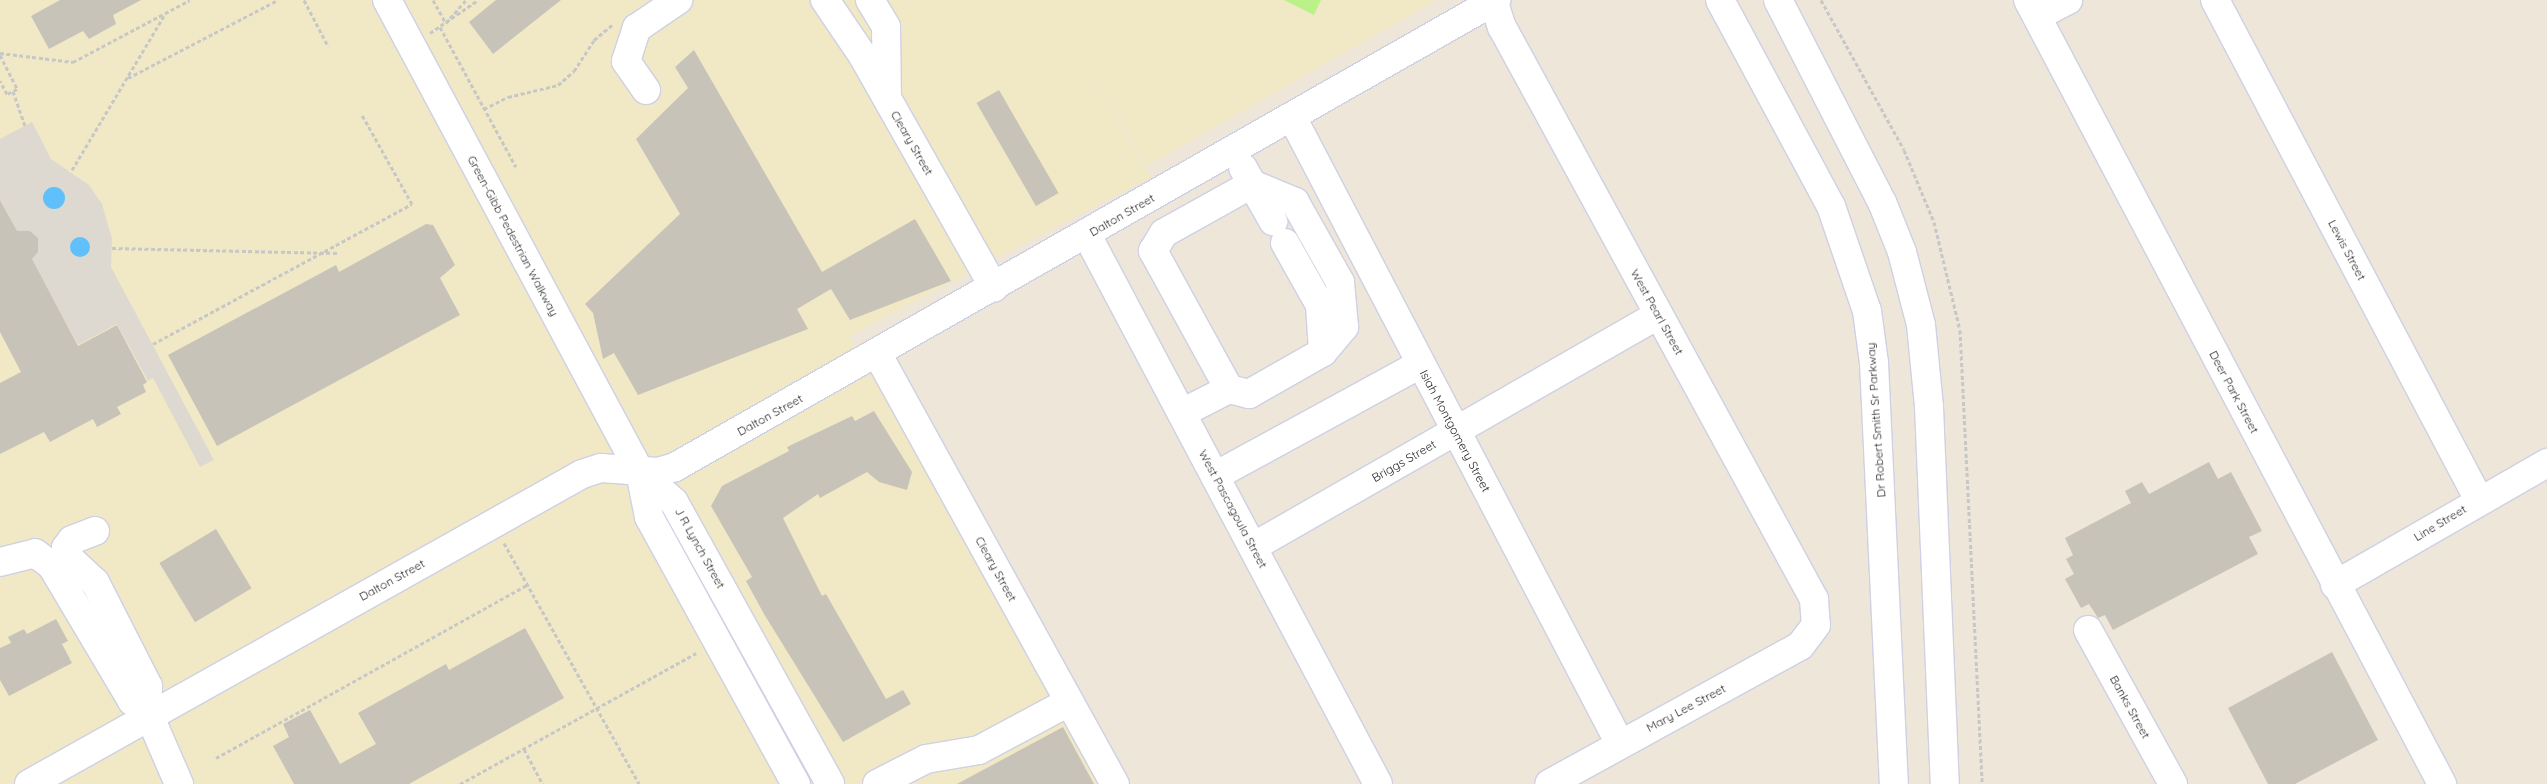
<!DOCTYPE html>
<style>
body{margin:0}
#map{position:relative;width:2547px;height:784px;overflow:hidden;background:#ede6d9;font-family:Quicksand,sans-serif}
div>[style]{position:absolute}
.education>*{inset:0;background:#f1e8c6}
.pitch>*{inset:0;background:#baf289}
.plaza>*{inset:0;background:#ddd9d0}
.water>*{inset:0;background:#60c0fb}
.round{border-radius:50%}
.building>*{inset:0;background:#c8c3b9;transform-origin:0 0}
.path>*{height:3px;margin-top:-1.5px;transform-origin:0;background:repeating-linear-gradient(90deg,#c7c7c7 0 4px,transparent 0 6.5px)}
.roads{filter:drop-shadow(1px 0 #ced0e4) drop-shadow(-1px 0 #ced0e4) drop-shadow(0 1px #ced0e4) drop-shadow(0 -1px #ced0e4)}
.minor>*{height:28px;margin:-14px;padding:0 14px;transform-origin:14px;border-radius:14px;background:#fff}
span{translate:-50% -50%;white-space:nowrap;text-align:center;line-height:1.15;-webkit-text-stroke:4px #fff;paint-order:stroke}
.street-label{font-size:12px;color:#292929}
</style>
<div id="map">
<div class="education">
<div style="clip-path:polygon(0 0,1437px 0,1147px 166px,1086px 62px,1151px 177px,850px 336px,1103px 784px,0 784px)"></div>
</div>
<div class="pitch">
<div style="clip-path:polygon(1284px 0,1321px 0,1314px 15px)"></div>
</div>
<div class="plaza">
<div style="clip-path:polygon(32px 122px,51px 159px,89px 185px,102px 204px,112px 239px,111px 267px,214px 460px,200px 467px,153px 378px,148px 381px,117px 324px,78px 345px,31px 258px,38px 252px,38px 238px,30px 231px,17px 232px,0 199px,0 139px)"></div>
</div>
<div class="water">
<div class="round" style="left:43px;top:187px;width:22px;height:22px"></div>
<div class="round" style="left:70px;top:237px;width:20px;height:20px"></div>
</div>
<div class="building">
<div style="clip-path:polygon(60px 0,141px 0,113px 15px,116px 24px,89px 39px,83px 31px,49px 49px,31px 16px)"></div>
<div style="clip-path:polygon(496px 0,561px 0,493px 54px,469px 22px)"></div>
<div style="clip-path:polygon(694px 50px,822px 272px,915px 219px,951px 281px,850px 320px,831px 289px,797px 309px,808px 329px,638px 395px,614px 353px,603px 359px,593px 313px,585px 304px,680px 214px,636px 139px,688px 88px,675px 67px)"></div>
<div style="left:999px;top:90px;width:119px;height:26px;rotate:60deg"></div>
<div style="clip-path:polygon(0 200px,17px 231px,30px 231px,38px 238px,38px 252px,32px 259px,78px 346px,117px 325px,147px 382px,143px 385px,146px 392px,117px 407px,121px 414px,97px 427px,93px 419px,50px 442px,44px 432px,0 454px,0 383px,21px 372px,0 332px)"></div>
<div style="clip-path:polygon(426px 224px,433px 225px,455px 265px,440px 278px,460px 315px,217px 446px,168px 355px,336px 265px,339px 272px)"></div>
<div style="clip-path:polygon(874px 411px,912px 472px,907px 490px,879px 482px,867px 472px,820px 498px,818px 494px,783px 518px,822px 596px,826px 594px,886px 699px,903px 690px,911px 704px,843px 742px,764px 614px,746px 581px,752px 577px,711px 506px,722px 486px,789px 451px,787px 447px,852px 416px,855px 421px)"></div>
<div style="clip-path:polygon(2209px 462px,2218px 479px,2231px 472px,2262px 531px,2249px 537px,2258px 554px,2113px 630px,2105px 615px,2098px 618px,2089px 604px,2081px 608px,2065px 579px,2074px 574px,2066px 559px,2073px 555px,2065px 538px,2131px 503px,2125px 491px,2142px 482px,2149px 494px)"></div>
<div style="left:216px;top:529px;width:69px;height:66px;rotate:59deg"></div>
<div style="clip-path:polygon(56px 619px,68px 641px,62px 644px,72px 663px,9px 696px,0 680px,0 648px,11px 643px,8px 637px,24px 629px,27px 634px)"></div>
<div style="clip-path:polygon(525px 628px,564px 698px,409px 784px,294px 784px,273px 746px,289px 737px,283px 724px,310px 710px,340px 764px,376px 744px,358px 713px,446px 664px,449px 670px)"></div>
<div style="clip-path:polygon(2332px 652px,2378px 740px,2295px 784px,2268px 784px,2228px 708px)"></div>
<div style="clip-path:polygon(1063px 727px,1094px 784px,957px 784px)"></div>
</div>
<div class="path">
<div style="left:304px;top:0;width:52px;rotate:62.4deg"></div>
<div style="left:433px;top:0;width:26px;rotate:61deg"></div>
<div style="left:446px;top:23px;width:30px;rotate:-49deg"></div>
<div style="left:1821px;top:0;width:171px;rotate:61deg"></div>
<div style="left:1904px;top:150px;width:78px;rotate:67.4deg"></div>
<div style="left:1934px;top:222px;width:111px;rotate:76.5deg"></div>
<div style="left:1960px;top:330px;width:455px;rotate:87.2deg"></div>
<div style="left:440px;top:27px;width:159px;rotate:61.5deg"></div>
<div style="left:430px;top:33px;width:58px;rotate:-34.5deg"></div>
<div style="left:0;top:53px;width:74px;rotate:7deg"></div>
<div style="left:73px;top:62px;width:132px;rotate:-27.9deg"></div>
<div style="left:0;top:55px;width:38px;rotate:63deg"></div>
<div style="left:17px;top:89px;width:11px;rotate:153deg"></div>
<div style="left:7px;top:94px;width:15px;rotate:-118deg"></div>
<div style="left:128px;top:78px;width:169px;rotate:-27.5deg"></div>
<div style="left:13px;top:91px;width:37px;rotate:71deg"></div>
<div style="left:484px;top:109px;width:27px;rotate:-27deg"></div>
<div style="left:508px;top:97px;width:51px;rotate:-13.5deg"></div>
<div style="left:558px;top:85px;width:21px;rotate:-41deg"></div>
<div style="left:574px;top:71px;width:37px;rotate:-57deg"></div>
<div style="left:594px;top:40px;width:26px;rotate:-40deg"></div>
<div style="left:72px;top:170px;width:182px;rotate:-59.2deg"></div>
<div style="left:112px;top:248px;width:225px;rotate:1.3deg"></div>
<div style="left:153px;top:344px;width:294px;rotate:-28.4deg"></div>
<div style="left:412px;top:204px;width:102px;rotate:-119.3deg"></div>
<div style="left:504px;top:543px;width:276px;rotate:60.7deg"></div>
<div style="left:524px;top:749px;width:40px;rotate:62deg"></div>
<div style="left:216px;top:758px;width:356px;rotate:-29.1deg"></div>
<div style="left:460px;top:784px;width:270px;rotate:-29deg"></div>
</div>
<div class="roads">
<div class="minor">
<div style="left:387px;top:0;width:536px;rotate:61.81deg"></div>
<div style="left:640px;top:472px;width:46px;rotate:78.7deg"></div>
<div style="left:649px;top:517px;width:305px;rotate:61.2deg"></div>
<div style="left:825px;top:0;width:68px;rotate:55.8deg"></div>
<div style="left:863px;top:56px;width:266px;rotate:60.5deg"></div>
<div style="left:870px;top:0;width:31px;rotate:59deg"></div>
<div style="left:886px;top:27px;width:70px;rotate:89.2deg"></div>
<div style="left:1493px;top:0;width:28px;rotate:72deg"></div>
<div style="left:1502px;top:27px;width:652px;rotate:61.39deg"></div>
<div style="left:1814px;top:599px;width:26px;rotate:86deg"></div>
<div style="left:1816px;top:625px;width:26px;rotate:127deg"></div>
<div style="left:1800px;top:646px;width:286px;rotate:151.2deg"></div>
<div style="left:1720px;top:0;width:234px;rotate:61.7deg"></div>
<div style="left:1831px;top:206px;width:111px;rotate:71.1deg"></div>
<div style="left:1867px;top:311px;width:52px;rotate:82.3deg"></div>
<div style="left:1874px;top:363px;width:421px;rotate:87.3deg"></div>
<div style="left:1778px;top:0;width:227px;rotate:62.8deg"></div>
<div style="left:1882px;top:202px;width:54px;rotate:68.2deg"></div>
<div style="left:1902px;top:252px;width:75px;rotate:75.4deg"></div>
<div style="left:1921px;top:325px;width:82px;rotate:84.4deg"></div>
<div style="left:1929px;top:407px;width:377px;rotate:87.6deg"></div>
<div style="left:2028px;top:0;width:887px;rotate:62.16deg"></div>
<div style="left:2215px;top:0;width:565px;rotate:62.17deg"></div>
<div style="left:2037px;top:16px;width:35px;rotate:-27deg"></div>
<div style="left:646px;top:90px;width:35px;rotate:-125deg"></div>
<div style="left:626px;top:61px;width:35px;rotate:-72deg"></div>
<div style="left:637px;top:28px;width:50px;rotate:-34.3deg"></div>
<div style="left:1292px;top:117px;width:708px;rotate:62.38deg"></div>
<div style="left:1252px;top:184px;width:43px;rotate:60.4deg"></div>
<div style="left:1087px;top:235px;width:621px;rotate:62.07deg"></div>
<div style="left:1285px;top:243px;width:71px;rotate:60.6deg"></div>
<div style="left:1320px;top:305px;width:47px;rotate:86.3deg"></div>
<div style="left:878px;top:355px;width:490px;rotate:61.1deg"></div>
<div style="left:1229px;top:389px;width:158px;rotate:-118.8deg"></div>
<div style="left:1153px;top:251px;width:21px;rotate:-59deg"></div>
<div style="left:1164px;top:233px;width:101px;rotate:-29.1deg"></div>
<div style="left:1252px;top:184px;width:18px;rotate:-119deg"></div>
<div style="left:1182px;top:413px;width:53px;rotate:-27.1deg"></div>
<div style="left:1229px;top:389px;width:21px;rotate:14deg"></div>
<div style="left:1249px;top:394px;width:85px;rotate:-29.6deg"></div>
<div style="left:1323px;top:352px;width:33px;rotate:-50deg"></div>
<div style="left:1344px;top:327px;width:45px;rotate:-95.1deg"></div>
<div style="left:1340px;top:282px;width:92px;rotate:-119.4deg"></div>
<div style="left:1295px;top:202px;width:47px;rotate:-157.3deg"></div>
<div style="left:640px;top:472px;width:45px;rotate:41.4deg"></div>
<div style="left:674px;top:502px;width:322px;rotate:61deg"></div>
<div style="left:1215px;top:476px;width:234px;rotate:-28.6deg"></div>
<div style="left:95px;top:531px;width:25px;rotate:159deg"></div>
<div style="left:72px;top:540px;width:10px;rotate:127deg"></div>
<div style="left:66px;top:548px;width:12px;rotate:70deg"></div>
<div style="left:70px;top:559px;width:34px;rotate:43deg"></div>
<div style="left:95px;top:582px;width:117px;rotate:63deg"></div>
<div style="left:148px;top:686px;width:24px;rotate:92deg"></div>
<div style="left:1253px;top:547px;width:467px;rotate:-29.8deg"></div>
<div style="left:0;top:562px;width:36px;rotate:-14deg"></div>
<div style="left:35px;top:553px;width:21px;rotate:37deg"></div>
<div style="left:52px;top:566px;width:157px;rotate:59.3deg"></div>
<div style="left:132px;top:701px;width:17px;rotate:31deg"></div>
<div style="left:147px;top:710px;width:81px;rotate:66.6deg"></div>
<div style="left:2335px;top:585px;width:245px;rotate:-29.9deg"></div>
<div style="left:2088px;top:630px;width:176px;rotate:61.1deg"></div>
<div style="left:29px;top:784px;width:634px;rotate:-29.27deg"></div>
<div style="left:582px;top:474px;width:20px;rotate:-18deg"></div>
<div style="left:601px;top:468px;width:57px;rotate:4deg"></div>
<div style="left:658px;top:472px;width:18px;rotate:-16deg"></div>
<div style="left:675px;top:467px;width:945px;rotate:-29.63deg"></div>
<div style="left:877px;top:784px;width:55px;rotate:-27deg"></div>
<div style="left:926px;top:759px;width:54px;rotate:-9.6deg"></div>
<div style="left:979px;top:750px;width:102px;rotate:-28.1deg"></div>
</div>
</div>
<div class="street-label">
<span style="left:912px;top:143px;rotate:60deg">Cleary Street</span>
<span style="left:1122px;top:215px;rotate:-30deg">Dalton Street</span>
<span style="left:513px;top:236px;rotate:62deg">Green-Gibb Pedestrian Walkway</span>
<span style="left:2347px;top:250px;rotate:62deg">Lewis Street</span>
<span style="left:1657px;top:312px;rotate:61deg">West Pearl Street</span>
<span style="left:2234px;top:392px;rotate:62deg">Deer Park Street</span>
<span style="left:770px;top:415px;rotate:-29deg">Dalton Street</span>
<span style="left:1876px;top:420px;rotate:-94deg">Dr Robert Smith Sr Parkway</span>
<span style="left:1455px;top:431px;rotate:62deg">Isiah Montgomery Street</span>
<span style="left:1404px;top:461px;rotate:-30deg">Briggs Street</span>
<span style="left:1233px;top:509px;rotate:62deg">West Pascagoula Street</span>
<span style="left:2440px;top:523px;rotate:-31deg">Line Street</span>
<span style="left:700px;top:548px;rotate:61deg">J R Lynch Street</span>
<span style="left:996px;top:569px;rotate:61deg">Cleary Street</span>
<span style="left:392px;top:580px;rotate:-29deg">Dalton Street</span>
<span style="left:2130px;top:707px;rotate:61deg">Banks Street</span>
<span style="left:1686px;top:708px;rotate:-28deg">Mary Lee Street</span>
</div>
</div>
